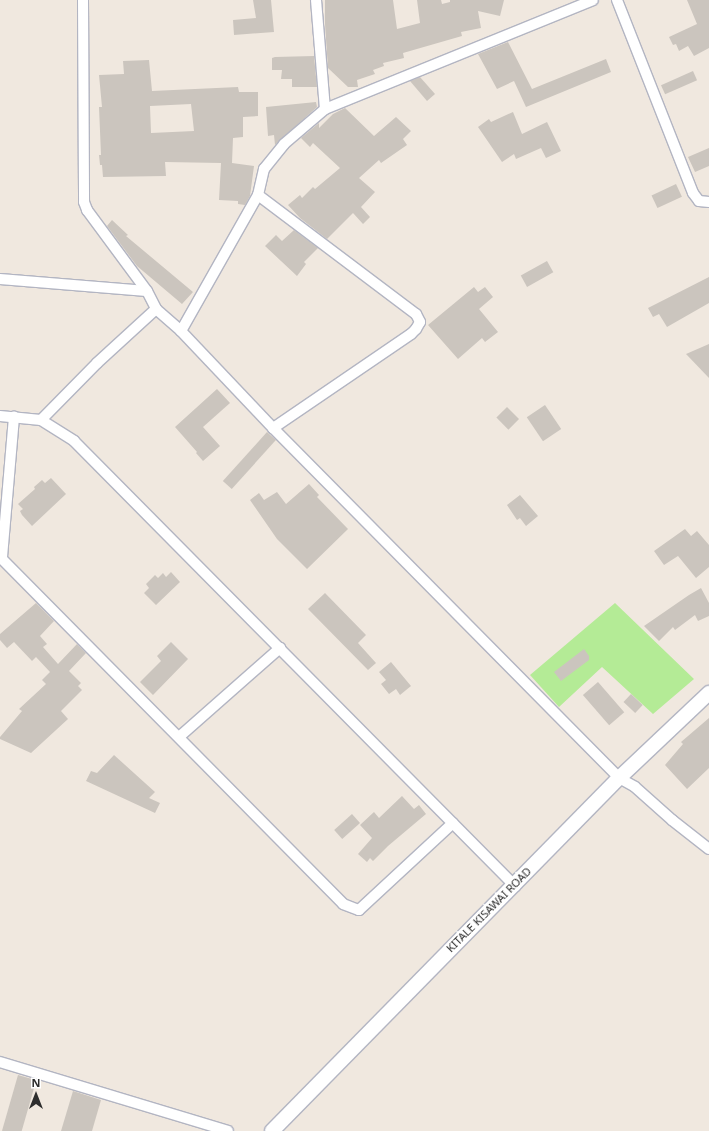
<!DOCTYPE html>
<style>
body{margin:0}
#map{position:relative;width:709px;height:1131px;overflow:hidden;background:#f0e8df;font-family:"Noto Sans",sans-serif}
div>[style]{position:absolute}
.green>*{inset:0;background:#b4eb96}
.building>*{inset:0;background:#cbc5be;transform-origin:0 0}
.roads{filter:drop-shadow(1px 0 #b3b5c2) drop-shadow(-1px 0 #b3b5c2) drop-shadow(0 1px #b3b5c2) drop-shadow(0 -1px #b3b5c2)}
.street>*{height:10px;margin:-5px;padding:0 5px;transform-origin:5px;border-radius:5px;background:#fff}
.secondary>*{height:14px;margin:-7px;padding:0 7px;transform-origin:7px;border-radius:7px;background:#fff}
span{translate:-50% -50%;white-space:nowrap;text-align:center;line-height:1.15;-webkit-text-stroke:3.5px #fff;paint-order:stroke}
.street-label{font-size:11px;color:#2d2d2d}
.north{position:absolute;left:16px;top:1075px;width:40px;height:40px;-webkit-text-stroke:3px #fff;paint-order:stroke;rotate:0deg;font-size:11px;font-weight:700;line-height:16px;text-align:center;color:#2d2d2d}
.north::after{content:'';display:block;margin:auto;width:14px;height:18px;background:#2d2d2d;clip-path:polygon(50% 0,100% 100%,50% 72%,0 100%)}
</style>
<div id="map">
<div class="green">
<div style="clip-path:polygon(615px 603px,694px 679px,653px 714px,602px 667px,559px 707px,530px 675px)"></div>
</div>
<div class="building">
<div style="clip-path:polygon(253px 0,271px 0,274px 32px,234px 35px,233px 20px,256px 18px)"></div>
<div style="clip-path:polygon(325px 0,393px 0,397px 29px,420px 23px,417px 0,441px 0,442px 4px,450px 2px,450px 0,504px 0,500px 16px,478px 11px,481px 28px,461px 32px,462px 36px,403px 53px,404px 58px,383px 63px,384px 66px,373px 70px,375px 74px,357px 80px,358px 87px,348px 87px,328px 68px,325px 24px)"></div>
<div style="clip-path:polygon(687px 0,709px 0,709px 48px,694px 56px,688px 46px,679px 51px,676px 44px,673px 45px,669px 37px,697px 24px)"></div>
<div style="clip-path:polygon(508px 42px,532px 89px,606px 59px,611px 72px,526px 107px,514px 81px,497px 89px,478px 54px)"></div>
<div style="clip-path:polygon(314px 56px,317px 87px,292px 87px,292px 79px,281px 79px,282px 70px,272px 70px,272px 58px,275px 57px)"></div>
<div style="clip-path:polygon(evenodd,149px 60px,152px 91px,238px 87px,239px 92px,258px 92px,258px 116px,243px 117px,243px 137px,233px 138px,232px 163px,254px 166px,250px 196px,245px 205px,238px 204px,238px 201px,219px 200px,221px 163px,165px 162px,166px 176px,103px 177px,102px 165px,100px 165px,99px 155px,101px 155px,99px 107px,102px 107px,99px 75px,124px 74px,123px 61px,149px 60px,191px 104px,194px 131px,151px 133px,150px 106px,191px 104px)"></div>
<div style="left:693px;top:71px;width:10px;height:35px;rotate:66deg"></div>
<div style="clip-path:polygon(420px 77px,435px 94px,427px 101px,410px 81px)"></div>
<div style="clip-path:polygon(316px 102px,317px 107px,275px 145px,274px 135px,268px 136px,266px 107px)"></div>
<div style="clip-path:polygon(345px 108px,374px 136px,396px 117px,411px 131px,403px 139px,407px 145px,381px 163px,379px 160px,359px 178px,375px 192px,361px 207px,370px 217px,363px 224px,353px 213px,327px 239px,300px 218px,288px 205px,300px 195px,302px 198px,313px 187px,315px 189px,340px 168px,313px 143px,310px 147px,301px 138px,319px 123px,319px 128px,333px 114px)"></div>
<div style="clip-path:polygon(513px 112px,522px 134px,547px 122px,561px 151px,546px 158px,541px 148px,516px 159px,514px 154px,502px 162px,478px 127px,489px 119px,491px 122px)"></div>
<div style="clip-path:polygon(709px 148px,709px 166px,695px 172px,688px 157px)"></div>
<div style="left:676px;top:184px;width:14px;height:27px;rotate:65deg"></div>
<div style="clip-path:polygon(112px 220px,128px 235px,126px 236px,193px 292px,182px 304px,137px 266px,107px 226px)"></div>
<div style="clip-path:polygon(294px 230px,318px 248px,304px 262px,306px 264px,297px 276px,265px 246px,276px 235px,282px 241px)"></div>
<div style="left:547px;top:261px;width:13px;height:30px;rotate:61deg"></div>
<div style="clip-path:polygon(709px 277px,709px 303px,667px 327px,659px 314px,653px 317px,648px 308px)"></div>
<div style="clip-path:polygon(474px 287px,478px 292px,485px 287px,493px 297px,479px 309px,498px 332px,485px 342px,482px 338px,458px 359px,428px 325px)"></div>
<div style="clip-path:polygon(709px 344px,709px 378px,686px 354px)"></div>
<div style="clip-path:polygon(217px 389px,230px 403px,203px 427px,220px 446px,203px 461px,196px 453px,197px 452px,175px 427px)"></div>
<div style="left:545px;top:405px;width:29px;height:22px;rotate:56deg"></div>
<div style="left:507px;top:407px;width:17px;height:15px;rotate:45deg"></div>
<div style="left:267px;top:432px;width:12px;height:66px;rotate:42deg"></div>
<div style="clip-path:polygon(51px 478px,66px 494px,32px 526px,22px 515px,20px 511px,23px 509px,18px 504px,35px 489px,34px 487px,42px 480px,45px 483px)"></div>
<div style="clip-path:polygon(309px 484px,319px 495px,317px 497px,348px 529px,307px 569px,277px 539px,250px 500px,259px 493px,264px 500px,277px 492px,286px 504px)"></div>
<div style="clip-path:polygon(520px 495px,538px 516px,526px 526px,520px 518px,517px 520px,507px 505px)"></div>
<div style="clip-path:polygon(685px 529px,691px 536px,697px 531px,709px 545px,709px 567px,696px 578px,678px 556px,664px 565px,654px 551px)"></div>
<div style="clip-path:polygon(171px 572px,180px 582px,156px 605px,144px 593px,149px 588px,146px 584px,155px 575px,158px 578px,163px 573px,166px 577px)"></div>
<div style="clip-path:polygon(701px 588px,709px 603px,709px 616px,698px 621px,695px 615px,675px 630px,673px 627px,659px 641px,644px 626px,689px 595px)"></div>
<div style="clip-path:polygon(325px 593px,366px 635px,358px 643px,376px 663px,368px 670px,308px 609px)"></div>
<div style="clip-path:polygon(36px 603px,54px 621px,40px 636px,47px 644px,43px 647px,58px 664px,77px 644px,86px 653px,69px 671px,81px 683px,78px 686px,82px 690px,61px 711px,68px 719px,31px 753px,0 739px,0 737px,22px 711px,19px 709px,46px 684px,42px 680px,50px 672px,36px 657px,32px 661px,14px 642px,7px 648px,0 640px,0 634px)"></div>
<div style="clip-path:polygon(171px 642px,188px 659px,153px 695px,140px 682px,161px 661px,157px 656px)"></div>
<div style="clip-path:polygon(584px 649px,589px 656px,589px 660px,561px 681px,554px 672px)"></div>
<div style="clip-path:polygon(391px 662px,411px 686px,400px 695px,396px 689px,389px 694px,381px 684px,386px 680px,379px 672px)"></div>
<div style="left:598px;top:682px;width:40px;height:20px;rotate:49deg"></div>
<div style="left:631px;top:694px;width:16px;height:11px;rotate:43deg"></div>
<div style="clip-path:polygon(709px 718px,709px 768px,687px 789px,665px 765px,683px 744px,681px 742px)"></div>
<div style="clip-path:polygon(114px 755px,155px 792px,149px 798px,160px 803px,155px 813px,86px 781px,91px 771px,97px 773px)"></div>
<div style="clip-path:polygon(402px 796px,414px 809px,419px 805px,426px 814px,388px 846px,373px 861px,370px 858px,367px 862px,358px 854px,372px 838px,360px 825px,374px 812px,379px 818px)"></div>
<div style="left:352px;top:814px;width:12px;height:24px;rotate:48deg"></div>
<div style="left:18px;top:1075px;width:19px;height:58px;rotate:16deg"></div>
<div style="clip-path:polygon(73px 1091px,101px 1100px,92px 1131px,61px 1131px)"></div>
</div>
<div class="roads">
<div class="street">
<div style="left:83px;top:0;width:202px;rotate:89.7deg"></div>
<div style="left:84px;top:202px;width:9px;rotate:69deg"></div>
<div style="left:87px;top:210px;width:101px;rotate:53.5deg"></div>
<div style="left:147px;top:291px;width:20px;rotate:63deg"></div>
<div style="left:156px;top:309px;width:33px;rotate:41deg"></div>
<div style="left:181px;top:331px;width:134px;rotate:46.5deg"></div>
<div style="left:273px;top:428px;width:492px;rotate:45.3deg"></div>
<div style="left:619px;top:778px;width:18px;rotate:29deg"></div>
<div style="left:635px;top:787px;width:50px;rotate:41.7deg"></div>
<div style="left:672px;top:820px;width:47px;rotate:38.1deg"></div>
<div style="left:316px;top:0;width:109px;rotate:85.3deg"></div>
<div style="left:617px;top:0;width:207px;rotate:68.5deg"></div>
<div style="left:693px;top:193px;width:10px;rotate:53deg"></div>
<div style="left:699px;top:201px;width:10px;rotate:6deg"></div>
<div style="left:258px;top:195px;width:198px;rotate:37deg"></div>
<div style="left:416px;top:314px;width:9px;rotate:63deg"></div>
<div style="left:420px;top:322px;width:8px;rotate:120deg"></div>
<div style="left:416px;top:329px;width:7px;rotate:135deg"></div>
<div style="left:411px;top:334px;width:167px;rotate:145.7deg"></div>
<div style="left:0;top:279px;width:147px;rotate:4.7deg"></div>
<div style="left:181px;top:331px;width:156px;rotate:-60.5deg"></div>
<div style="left:258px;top:195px;width:27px;rotate:-77deg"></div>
<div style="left:264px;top:169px;width:32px;rotate:-51deg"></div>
<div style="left:284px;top:144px;width:54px;rotate:-40.5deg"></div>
<div style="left:325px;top:109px;width:289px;rotate:-22.1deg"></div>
<div style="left:0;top:416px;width:41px;rotate:5.6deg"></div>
<div style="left:41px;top:420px;width:39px;rotate:32deg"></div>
<div style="left:74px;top:441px;width:627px;rotate:45.26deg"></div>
<div style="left:41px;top:420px;width:80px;rotate:-45.5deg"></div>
<div style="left:97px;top:363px;width:80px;rotate:-42.5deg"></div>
<div style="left:0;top:557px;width:488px;rotate:45.3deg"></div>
<div style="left:343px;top:904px;width:17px;rotate:21deg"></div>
<div style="left:359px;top:910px;width:128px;rotate:-42.8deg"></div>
<div style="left:2px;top:557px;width:141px;rotate:-85.1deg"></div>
<div style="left:179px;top:737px;width:135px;rotate:-41.4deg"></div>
<div style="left:0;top:1062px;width:238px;rotate:16.8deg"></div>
</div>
<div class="secondary">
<div style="left:272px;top:1131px;width:495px;rotate:-45.5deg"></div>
<div style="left:619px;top:778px;width:124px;rotate:-43.4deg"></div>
</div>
</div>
<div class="street-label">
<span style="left:489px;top:910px;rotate:-45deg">KITALE KISAWAI ROAD</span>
</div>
<div class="north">N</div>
</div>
